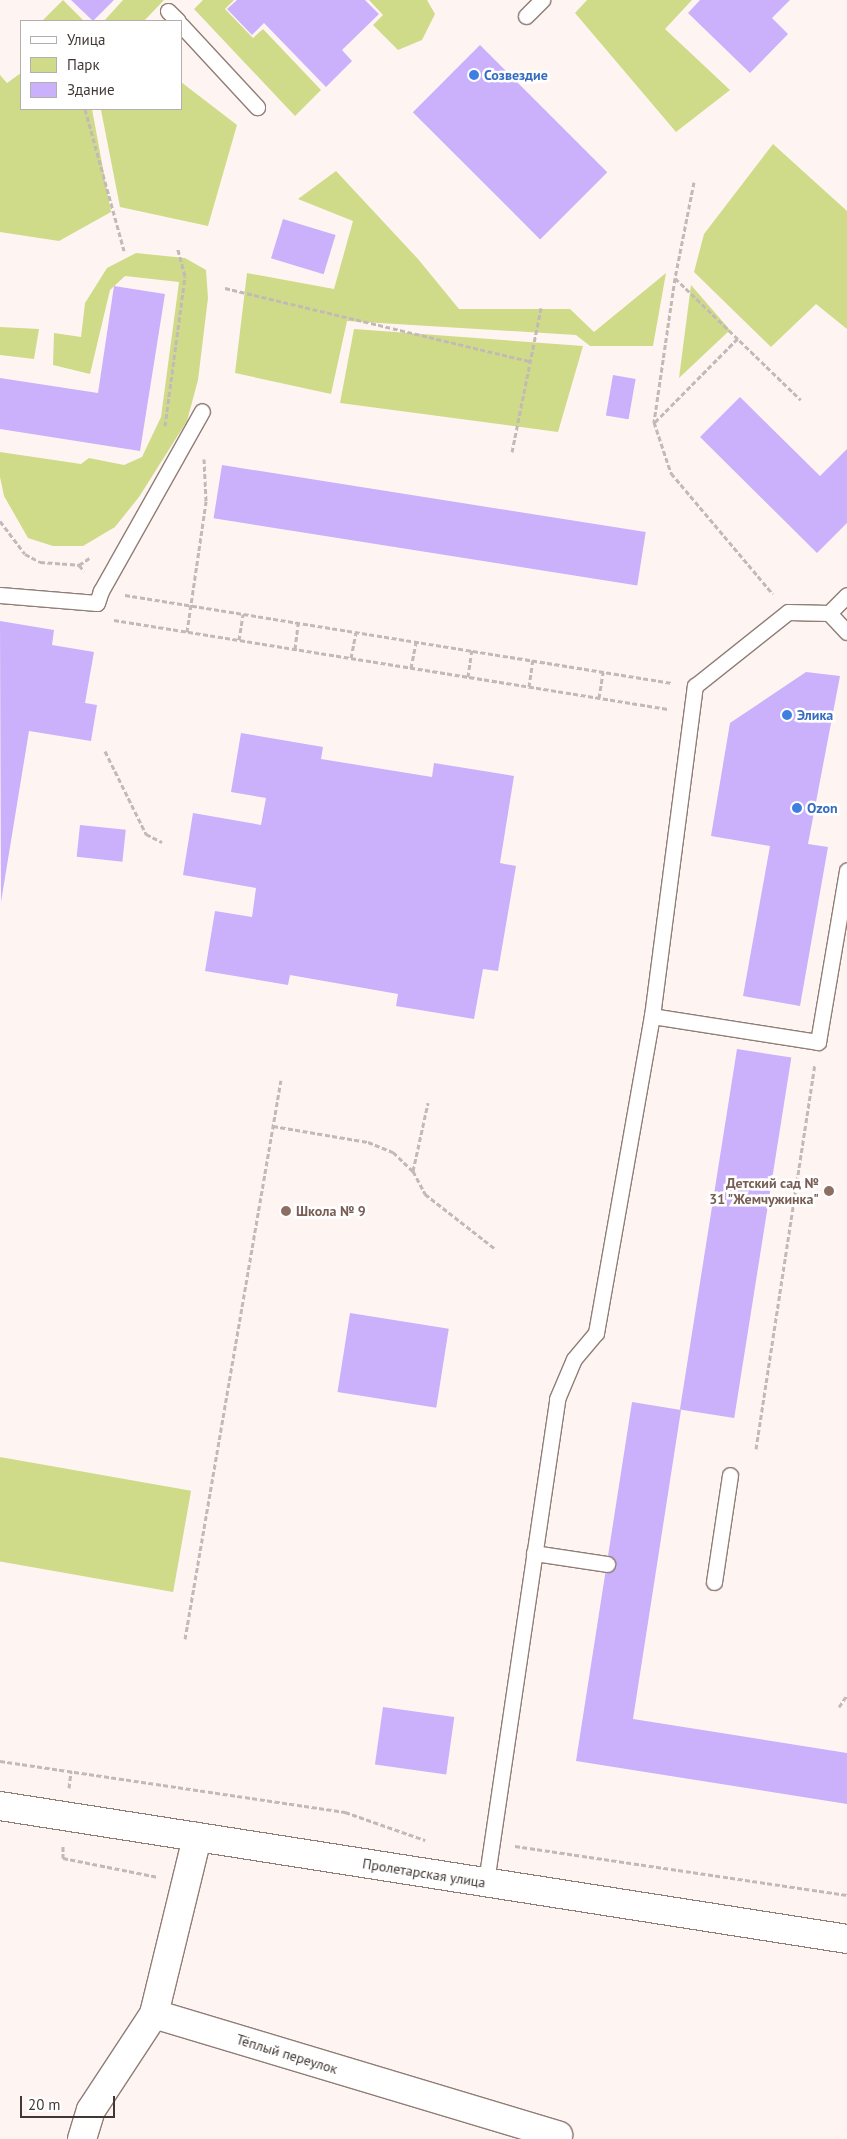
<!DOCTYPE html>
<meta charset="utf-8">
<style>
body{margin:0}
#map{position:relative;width:847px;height:2139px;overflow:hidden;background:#fef5f2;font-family:"PT Sans",sans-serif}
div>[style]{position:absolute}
.green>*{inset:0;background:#cfdb88;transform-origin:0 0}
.building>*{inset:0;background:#cbb0fb;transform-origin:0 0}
.path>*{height:3px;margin-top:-1.5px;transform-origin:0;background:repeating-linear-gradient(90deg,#c3bab7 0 5px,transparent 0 7.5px)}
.roads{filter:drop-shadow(1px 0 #907d76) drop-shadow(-1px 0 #907d76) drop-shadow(0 1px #907d76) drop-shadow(0 -1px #907d76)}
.service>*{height:15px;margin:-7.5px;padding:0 7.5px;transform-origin:7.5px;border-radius:7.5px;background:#fff}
.minor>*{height:28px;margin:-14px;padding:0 14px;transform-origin:14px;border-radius:14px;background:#fff}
.tertiary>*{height:28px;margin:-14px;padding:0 14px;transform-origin:14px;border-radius:14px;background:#fff}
.dots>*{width:14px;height:14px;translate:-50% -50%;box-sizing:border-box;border:2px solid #fff;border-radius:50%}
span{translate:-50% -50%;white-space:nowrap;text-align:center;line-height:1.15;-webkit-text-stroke:5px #fff;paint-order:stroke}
.shop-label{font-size:14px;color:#366cbe;font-weight:700}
.left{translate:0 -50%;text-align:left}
.education-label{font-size:14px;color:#785e54;font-weight:700}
.right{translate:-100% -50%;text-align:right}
.street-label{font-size:14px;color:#413835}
.legend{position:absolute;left:20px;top:20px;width:162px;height:90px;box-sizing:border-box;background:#fff;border:1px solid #b3afae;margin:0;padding:6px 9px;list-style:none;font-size:15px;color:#413835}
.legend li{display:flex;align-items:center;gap:10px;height:25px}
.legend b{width:25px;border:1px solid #b3afae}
.scale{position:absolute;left:20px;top:2096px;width:95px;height:22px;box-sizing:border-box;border:2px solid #413835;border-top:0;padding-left:6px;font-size:15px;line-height:18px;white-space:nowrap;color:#413835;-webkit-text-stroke:4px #fff;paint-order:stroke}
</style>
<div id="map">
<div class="green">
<div style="clip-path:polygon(63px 0,84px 21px,85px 21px,42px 21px)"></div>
<div style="clip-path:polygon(123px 0,164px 0,144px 21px,104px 21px)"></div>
<div style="clip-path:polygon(203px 0,234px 0,225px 9px,253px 38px,263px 29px,321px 90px,295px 116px,194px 9px)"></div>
<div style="clip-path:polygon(369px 0,427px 0,435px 14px,422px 40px,398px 50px,373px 25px,383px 15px)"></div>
<div style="clip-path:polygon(587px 0,692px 0,665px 29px,730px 90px,676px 132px,575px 13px)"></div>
<div style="clip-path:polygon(21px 73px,21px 109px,92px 109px,111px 212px,59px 241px,0 232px,0 75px,7px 83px)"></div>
<div style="clip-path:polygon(181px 82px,237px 125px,208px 226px,120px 207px,101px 110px,181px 109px)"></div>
<div style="clip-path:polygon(773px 144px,847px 211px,847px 329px,816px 304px,771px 347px,694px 272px,704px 234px)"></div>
<div style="clip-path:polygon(336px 171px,418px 259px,459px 309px,570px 309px,594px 332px,666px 273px,653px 346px,590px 346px,576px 335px,347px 321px,331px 394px,235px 373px,247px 273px,334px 289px,353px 221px,298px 199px)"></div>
<div style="clip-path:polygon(136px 253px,185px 258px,206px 270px,208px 298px,198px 380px,187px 421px,139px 497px,115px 527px,83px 546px,53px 546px,28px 538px,4px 496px,0 477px,0 452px,81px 464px,89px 458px,124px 465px,142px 457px,161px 417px,179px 282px,125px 276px,110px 290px,90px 374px,53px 365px,54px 333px,81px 337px,85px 303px,107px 268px)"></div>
<div style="clip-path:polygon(691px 285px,730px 330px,679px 378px)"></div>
<div style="clip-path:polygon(0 327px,39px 329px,34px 359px,0 355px)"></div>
<div style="clip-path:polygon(354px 329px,583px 346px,558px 432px,340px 403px)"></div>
<div style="left:0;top:1457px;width:194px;height:103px;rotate:10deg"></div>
</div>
<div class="building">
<div style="clip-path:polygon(71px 0,114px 0,93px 21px)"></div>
<div style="clip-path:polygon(237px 0,365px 0,379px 14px,342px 50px,352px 61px,326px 87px,264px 23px,252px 35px,227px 9px)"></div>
<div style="clip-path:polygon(700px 0,790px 0,772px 18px,788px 34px,750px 73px,688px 13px)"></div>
<div style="left:480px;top:45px;width:180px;height:95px;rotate:45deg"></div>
<div style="left:283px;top:219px;width:55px;height:41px;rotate:17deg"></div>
<div style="clip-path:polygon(114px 286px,165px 294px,140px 451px,0 429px,0 378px,98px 393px)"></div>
<div style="left:613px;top:375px;width:23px;height:41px;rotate:10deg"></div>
<div style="clip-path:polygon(740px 397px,820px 476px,847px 449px,847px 523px,817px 553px,700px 437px)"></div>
<div style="left:222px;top:465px;width:429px;height:54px;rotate:9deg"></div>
<div style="clip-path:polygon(0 621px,54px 630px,52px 645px,94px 652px,85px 703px,97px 705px,91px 741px,29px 731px,1px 902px)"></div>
<div style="clip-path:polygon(806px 672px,840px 676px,808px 844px,828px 847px,800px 1006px,743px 996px,770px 846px,711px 836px,730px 723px)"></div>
<div style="clip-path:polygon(241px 733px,323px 747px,321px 759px,432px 777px,434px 763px,514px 776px,500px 863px,516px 866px,498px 971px,483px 969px,474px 1019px,396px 1006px,398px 994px,290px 975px,288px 985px,205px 971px,215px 911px,252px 917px,256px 888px,183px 875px,193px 813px,261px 825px,266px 798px,231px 792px)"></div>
<div style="left:80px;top:825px;width:46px;height:32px;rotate:6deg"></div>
<div style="left:737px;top:1049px;width:55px;height:365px;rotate:9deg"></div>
<div style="left:350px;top:1313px;width:100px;height:80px;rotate:9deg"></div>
<div style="clip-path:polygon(632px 1402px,681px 1410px,633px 1719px,847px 1753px,847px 1804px,576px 1761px)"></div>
<div style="left:383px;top:1707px;width:72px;height:58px;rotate:8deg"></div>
</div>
<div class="path">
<div style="left:85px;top:109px;width:147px;rotate:74.6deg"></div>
<div style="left:694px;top:182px;width:98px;rotate:101.2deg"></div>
<div style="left:675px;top:278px;width:146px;rotate:98.3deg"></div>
<div style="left:654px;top:422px;width:54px;rotate:71.6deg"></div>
<div style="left:671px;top:473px;width:158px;rotate:49.9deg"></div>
<div style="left:675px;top:278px;width:175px;rotate:44.1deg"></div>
<div style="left:225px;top:288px;width:314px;rotate:13.5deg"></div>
<div style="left:655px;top:422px;width:118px;rotate:-45.3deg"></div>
<div style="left:165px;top:426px;width:151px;rotate:-82.4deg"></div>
<div style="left:185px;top:276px;width:28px;rotate:-105deg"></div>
<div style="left:512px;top:452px;width:147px;rotate:-78.6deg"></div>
<div style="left:0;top:521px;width:41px;rotate:52.9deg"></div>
<div style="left:25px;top:554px;width:17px;rotate:28deg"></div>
<div style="left:40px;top:562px;width:39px;rotate:4deg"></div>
<div style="left:79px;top:565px;width:14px;rotate:-34deg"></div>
<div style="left:79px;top:565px;width:8px;rotate:50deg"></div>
<div style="left:125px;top:595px;width:554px;rotate:9.14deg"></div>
<div style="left:114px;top:620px;width:561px;rotate:9.13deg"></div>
<div style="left:187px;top:632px;width:132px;rotate:-81.7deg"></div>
<div style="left:206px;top:501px;width:42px;rotate:-92.7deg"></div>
<div style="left:239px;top:640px;width:26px;rotate:-81deg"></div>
<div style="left:295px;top:649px;width:26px;rotate:-83deg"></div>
<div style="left:351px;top:658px;width:26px;rotate:-79deg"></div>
<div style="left:411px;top:668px;width:26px;rotate:-79deg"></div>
<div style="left:468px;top:677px;width:27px;rotate:-82deg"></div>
<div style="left:529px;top:687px;width:27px;rotate:-82deg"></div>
<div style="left:599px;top:698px;width:26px;rotate:-81deg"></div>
<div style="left:105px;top:751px;width:93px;rotate:63.7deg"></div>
<div style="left:146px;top:834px;width:18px;rotate:27deg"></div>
<div style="left:273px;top:1126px;width:96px;rotate:9.6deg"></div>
<div style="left:368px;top:1142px;width:27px;rotate:22deg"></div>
<div style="left:393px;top:1152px;width:28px;rotate:44deg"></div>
<div style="left:413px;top:1171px;width:26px;rotate:62deg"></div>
<div style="left:425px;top:1194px;width:88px;rotate:38deg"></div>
<div style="left:413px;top:1171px;width:70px;rotate:-77.6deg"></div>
<div style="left:756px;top:1449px;width:389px;rotate:-81.3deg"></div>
<div style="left:185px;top:1639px;width:567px;rotate:-80.26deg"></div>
<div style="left:839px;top:1707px;width:14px;rotate:-56deg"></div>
<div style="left:0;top:1761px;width:349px;rotate:8.4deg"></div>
<div style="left:345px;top:1812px;width:85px;rotate:19.3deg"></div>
<div style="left:69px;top:1788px;width:17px;rotate:-83deg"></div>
<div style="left:63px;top:1846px;width:12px;rotate:90deg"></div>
<div style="left:63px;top:1858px;width:97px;rotate:11.3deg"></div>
<div style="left:515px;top:1846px;width:336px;rotate:8.4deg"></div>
</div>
<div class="roads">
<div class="service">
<div style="left:168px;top:11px;width:14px;rotate:45deg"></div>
<div style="left:526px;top:16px;width:23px;rotate:-45deg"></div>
<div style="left:181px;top:25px;width:112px;rotate:47.2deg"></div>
<div style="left:0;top:595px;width:97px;rotate:4.7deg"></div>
<div style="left:97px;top:603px;width:13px;rotate:-72deg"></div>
<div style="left:101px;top:591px;width:206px;rotate:-60.7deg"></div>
<div style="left:829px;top:613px;width:26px;rotate:47deg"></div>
<div style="left:652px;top:1016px;width:168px;rotate:8.9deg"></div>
<div style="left:818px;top:1042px;width:174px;rotate:-80.4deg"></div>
<div style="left:534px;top:1553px;width:74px;rotate:8.6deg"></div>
<div style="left:714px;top:1582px;width:108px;rotate:-81.5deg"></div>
<div style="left:486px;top:1882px;width:488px;rotate:-81.6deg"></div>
<div style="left:557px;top:1399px;width:43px;rotate:-67deg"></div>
<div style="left:574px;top:1359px;width:34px;rotate:-50deg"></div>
<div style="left:596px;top:1333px;width:322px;rotate:-80deg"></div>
<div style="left:652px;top:1016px;width:333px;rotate:-82.6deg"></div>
<div style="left:695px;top:686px;width:119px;rotate:-38.5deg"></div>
<div style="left:788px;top:612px;width:41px;rotate:1.4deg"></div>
<div style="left:829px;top:613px;width:25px;rotate:-45deg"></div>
</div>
<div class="minor">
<div style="left:154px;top:2014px;width:422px;rotate:16.7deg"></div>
<div style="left:82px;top:2139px;width:30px;rotate:-73deg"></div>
<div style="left:91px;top:2110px;width:115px;rotate:-56.7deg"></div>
<div style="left:154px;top:2014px;width:182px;rotate:-76.3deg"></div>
</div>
<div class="tertiary">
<div style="left:0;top:1806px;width:857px;rotate:8.92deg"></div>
</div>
</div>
<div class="dots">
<div style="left:474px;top:75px;background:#3f7fe0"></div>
<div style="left:787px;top:715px;background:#3f7fe0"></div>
<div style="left:797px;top:808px;background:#3f7fe0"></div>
<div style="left:829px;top:1191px;background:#8d6e63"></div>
<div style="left:286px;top:1211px;background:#8d6e63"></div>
</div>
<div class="shop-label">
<span class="left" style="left:484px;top:75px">Созвездие</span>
<span class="left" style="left:797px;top:715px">Элика</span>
<span class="left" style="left:807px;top:808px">Ozon</span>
</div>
<div class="education-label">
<span class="right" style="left:819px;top:1191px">Детский сад №<br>31 "Жемчужинка"</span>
<span class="left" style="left:296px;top:1211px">Школа № 9</span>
</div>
<div class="street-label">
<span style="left:424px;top:1873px;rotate:9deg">Пролетарская улица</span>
<span style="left:287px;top:2054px;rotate:17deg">Тёплый переулок</span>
</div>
<ul class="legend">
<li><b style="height:6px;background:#fff"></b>Улица</li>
<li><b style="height:14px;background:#cfdb88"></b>Парк</li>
<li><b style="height:14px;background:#cbb0fb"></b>Здание</li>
</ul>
<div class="scale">20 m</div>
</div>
